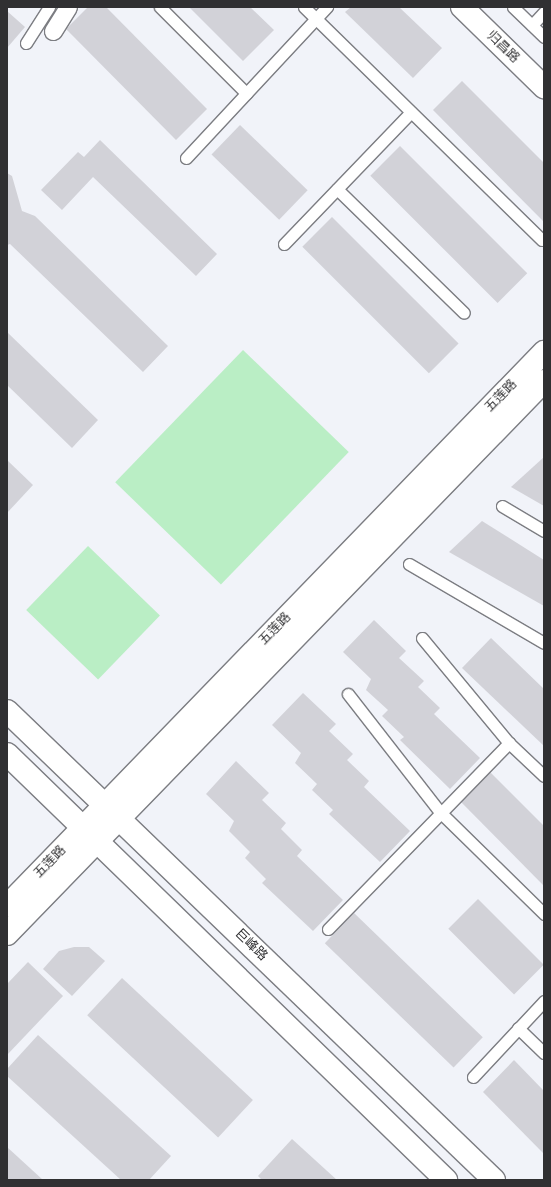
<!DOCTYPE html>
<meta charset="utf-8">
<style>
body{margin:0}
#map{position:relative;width:551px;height:1187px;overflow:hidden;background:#f1f3f9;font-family:Raleway,"Noto Sans SC",sans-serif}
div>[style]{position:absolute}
.green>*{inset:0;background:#baeec5;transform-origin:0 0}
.building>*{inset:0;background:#d2d2d8;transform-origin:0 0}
.roads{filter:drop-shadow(1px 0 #7c7d82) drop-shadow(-1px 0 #7c7d82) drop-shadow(0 1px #7c7d82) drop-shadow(0 -1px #7c7d82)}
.service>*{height:11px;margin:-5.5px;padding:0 5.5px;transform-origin:5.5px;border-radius:5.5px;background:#fff}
.pedestrian>*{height:17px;margin:-8.5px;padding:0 8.5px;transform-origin:8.5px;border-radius:8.5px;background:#fff}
.minor>*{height:22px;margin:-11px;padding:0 11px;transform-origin:11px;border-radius:11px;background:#fff}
.tertiary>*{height:22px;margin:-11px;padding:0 11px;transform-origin:11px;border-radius:11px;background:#fff}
.secondary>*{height:22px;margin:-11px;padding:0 11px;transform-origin:11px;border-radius:11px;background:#fff}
span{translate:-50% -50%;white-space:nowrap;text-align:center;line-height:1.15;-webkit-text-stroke:4px #fff;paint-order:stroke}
.street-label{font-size:13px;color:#303032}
.frame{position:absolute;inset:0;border:8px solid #303032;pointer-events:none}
</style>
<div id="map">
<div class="green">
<div style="left:243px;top:350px;width:147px;height:184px;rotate:44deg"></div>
<div style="left:88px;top:546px;width:100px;height:89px;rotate:44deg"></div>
</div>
<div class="building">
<div style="clip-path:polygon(88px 7px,106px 7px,207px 109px,176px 140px,66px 29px)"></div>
<div style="clip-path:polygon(189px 7px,250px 7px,274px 30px,243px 61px)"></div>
<div style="clip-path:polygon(351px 7px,399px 7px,442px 48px,413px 78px,345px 12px)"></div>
<div style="clip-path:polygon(7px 11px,25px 27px,7px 48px)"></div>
<div style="clip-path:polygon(462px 81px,544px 163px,544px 222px,433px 110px)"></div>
<div style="left:240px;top:125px;width:94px;height:41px;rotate:44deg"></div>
<div style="clip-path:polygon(100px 140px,217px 254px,196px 276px,93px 177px,62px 210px,41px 190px,78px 152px,84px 157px)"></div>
<div style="left:400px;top:146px;width:180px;height:42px;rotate:45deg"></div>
<div style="clip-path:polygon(7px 173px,12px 176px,22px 211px,35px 216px,168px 346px,143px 372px,10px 244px,7px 245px)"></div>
<div style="left:332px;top:217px;width:179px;height:42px;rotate:45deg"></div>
<div style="clip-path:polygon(7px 332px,98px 420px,72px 448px,7px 385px)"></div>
<div style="clip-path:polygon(544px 457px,544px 506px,511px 487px)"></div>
<div style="clip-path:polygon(7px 460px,33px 485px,7px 513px)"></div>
<div style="clip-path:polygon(482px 521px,544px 560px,544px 606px,449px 552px)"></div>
<div style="clip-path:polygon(374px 620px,406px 651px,399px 658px,424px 681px,418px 687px,440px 708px,434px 714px,480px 758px,450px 789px,400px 740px,404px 737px,382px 716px,388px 710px,366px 690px,371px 679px,343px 652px)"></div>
<div style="clip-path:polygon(491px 638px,544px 689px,544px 746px,462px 668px)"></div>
<div style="clip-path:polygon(303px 693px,336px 724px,329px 731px,353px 754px,347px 760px,369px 781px,364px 787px,410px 831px,380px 862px,329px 814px,333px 810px,312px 790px,317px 784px,295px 763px,301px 753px,272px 725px)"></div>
<div style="clip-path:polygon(236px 761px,269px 793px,262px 800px,286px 823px,281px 829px,302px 850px,297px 856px,343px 900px,313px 931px,262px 883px,266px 879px,245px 858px,250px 852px,229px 831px,234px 821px,206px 794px)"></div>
<div style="clip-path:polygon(490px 772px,544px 826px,544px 886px,460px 801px)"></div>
<div style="left:478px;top:899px;width:93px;height:42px;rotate:45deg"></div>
<div style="left:354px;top:913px;width:179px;height:42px;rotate:44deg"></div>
<div style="clip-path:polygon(74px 947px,89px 947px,105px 961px,72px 996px,43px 969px,59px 951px)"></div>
<div style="clip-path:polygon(28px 962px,63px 996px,7px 1055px,7px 984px)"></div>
<div style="left:122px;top:978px;width:179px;height:51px;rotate:43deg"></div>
<div style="clip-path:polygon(38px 1035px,171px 1156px,149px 1180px,121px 1180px,7px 1076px,7px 1069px)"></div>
<div style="clip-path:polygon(514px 1060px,544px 1091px,544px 1154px,483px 1092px)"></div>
<div style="clip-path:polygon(292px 1139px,337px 1180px,262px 1180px,258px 1176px)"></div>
<div style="clip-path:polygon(7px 1147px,43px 1180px,7px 1180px)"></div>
</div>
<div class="roads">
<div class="service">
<div style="left:160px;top:7px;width:122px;rotate:45deg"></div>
<div style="left:304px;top:7px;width:333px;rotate:44.4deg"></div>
<div style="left:513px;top:7px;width:43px;rotate:44.1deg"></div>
<div style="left:532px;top:25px;width:18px;rotate:-47deg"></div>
<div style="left:26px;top:43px;width:43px;rotate:-57.4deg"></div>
<div style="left:186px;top:158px;width:207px;rotate:-47deg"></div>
<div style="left:337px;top:189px;width:177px;rotate:44.3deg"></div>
<div style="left:284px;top:244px;width:183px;rotate:-46.1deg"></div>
<div style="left:502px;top:506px;width:49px;rotate:30.8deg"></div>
<div style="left:409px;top:564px;width:156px;rotate:30.3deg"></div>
<div style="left:422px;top:638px;width:136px;rotate:50.4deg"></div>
<div style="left:509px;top:743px;width:48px;rotate:43.3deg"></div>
<div style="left:348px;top:694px;width:150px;rotate:52.1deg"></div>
<div style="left:440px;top:812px;width:146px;rotate:44.4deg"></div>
<div style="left:328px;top:929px;width:260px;rotate:-45.8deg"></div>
<div style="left:518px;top:1028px;width:36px;rotate:44deg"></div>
<div style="left:473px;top:1077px;width:104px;rotate:-46.9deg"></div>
</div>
<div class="pedestrian">
<div style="left:53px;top:31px;width:28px;rotate:-58deg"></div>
</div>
<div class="minor">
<div style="left:462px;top:7px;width:115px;rotate:44.3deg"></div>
</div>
<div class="tertiary">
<div style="left:7px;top:906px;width:772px;rotate:-45.89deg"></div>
<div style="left:7px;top:934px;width:771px;rotate:-45.84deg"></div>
</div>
<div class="secondary">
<div style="left:7px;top:711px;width:676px;rotate:43.92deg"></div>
<div style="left:7px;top:754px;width:612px;rotate:44.14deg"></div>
</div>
</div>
<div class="street-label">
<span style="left:503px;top:47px;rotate:44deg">归昌路</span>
<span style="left:501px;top:396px;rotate:-46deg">五莲路</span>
<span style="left:275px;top:629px;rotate:-46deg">五莲路</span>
<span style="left:50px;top:862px;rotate:-46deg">五莲路</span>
<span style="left:251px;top:945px;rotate:44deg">巨峰路</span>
</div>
<div class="frame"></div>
</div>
